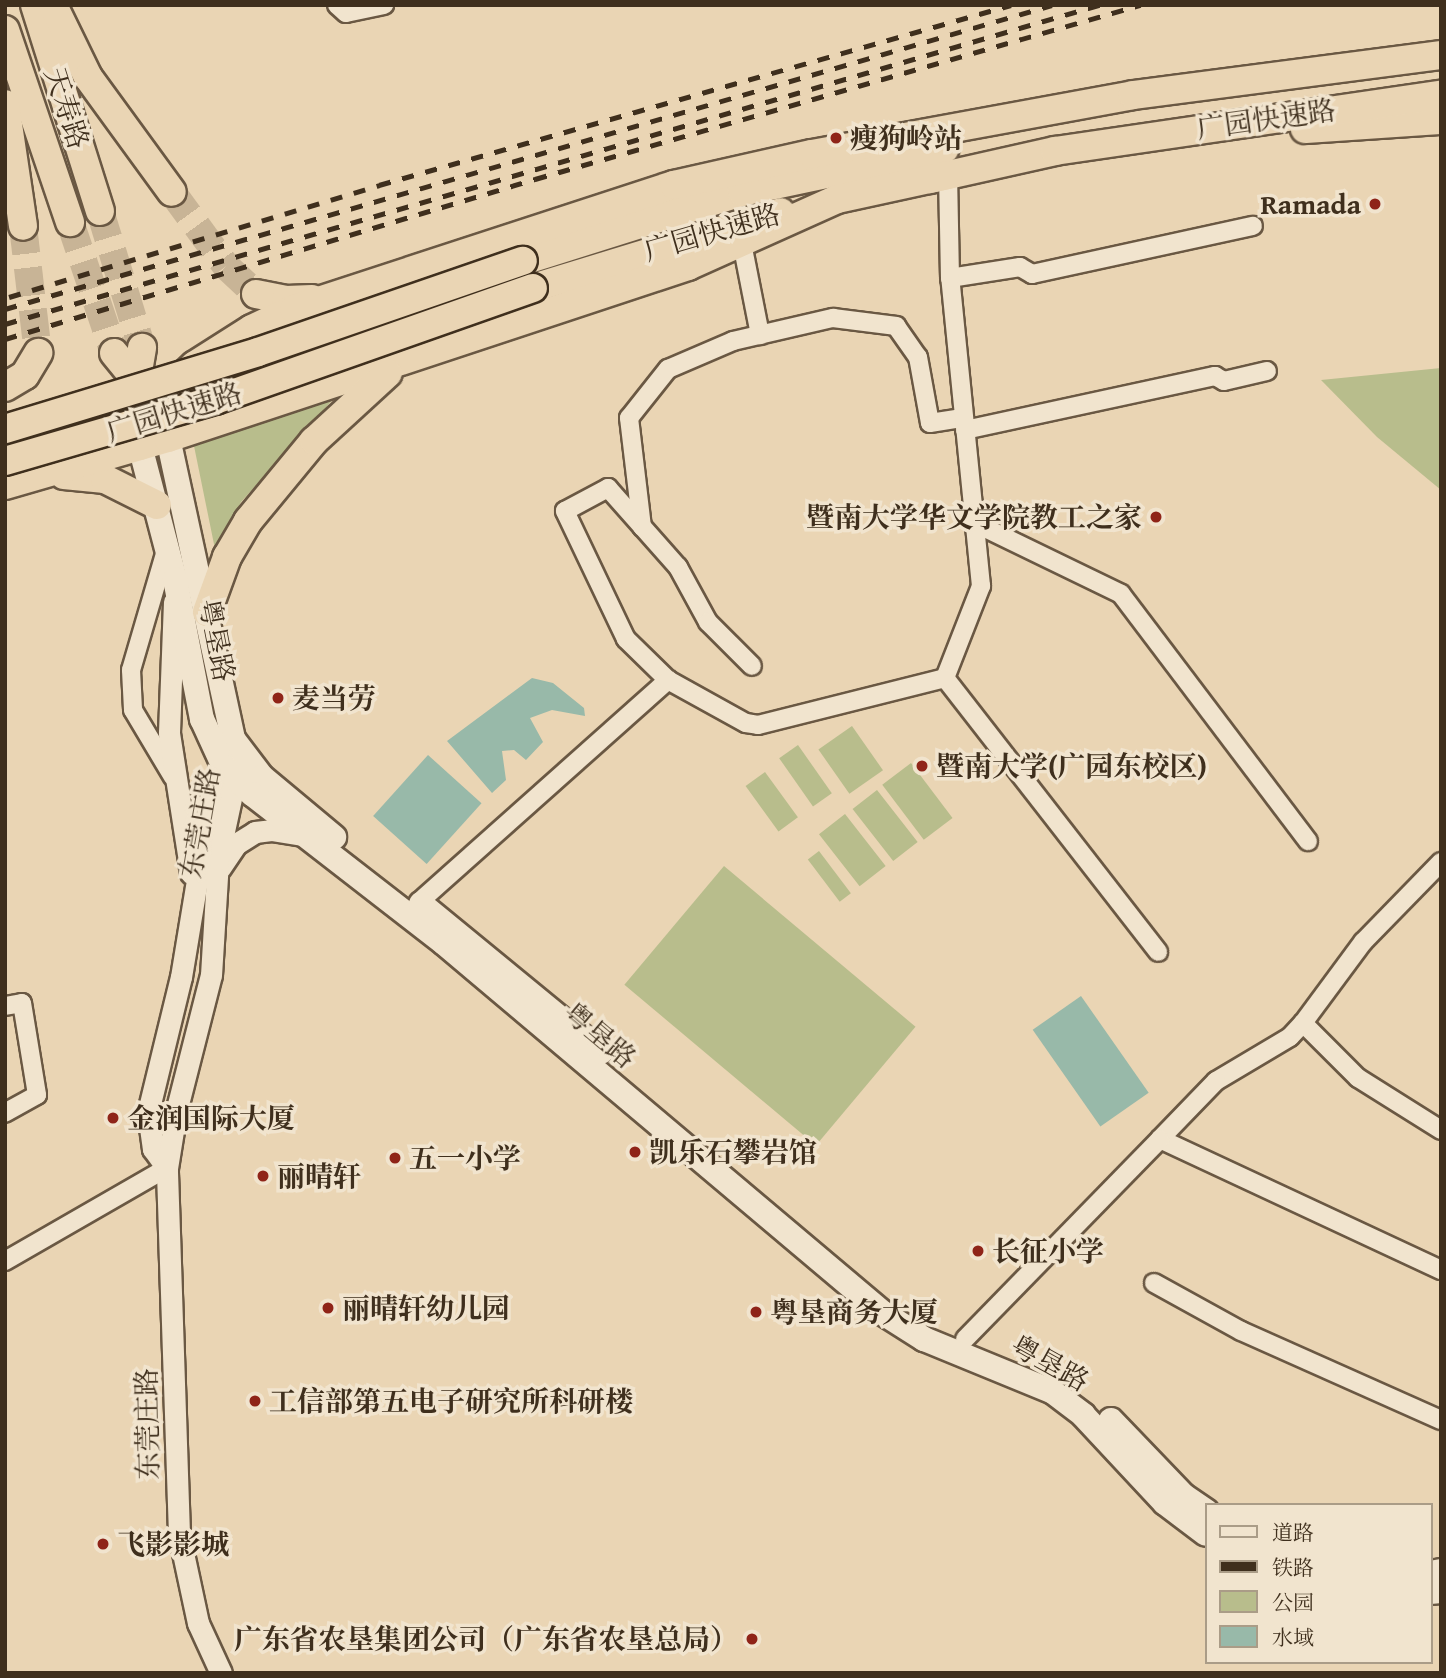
<!DOCTYPE html>
<meta charset="utf-8">
<style>
body{margin:0}
#map{position:relative;width:1446px;height:1678px;overflow:hidden;background:#ead5b4;font-family:"Gentium Book Plus","Noto Serif SC",serif}
div>[style]{position:absolute}
.green>*{inset:0;background:#b8bd8c;transform-origin:0 0}
.water>*{inset:0;background:#98b9a9;transform-origin:0 0}
.trunk-tunnel>*{height:28px;margin-top:-14px;transform-origin:0;background:repeating-linear-gradient(90deg,#c8b496 0 28px,transparent 0 42px)}
.roads{filter:drop-shadow(2px 0 #6a5843) drop-shadow(-2px 0 #6a5843) drop-shadow(0 2px #6a5843) drop-shadow(0 -2px #6a5843)}
.minor>*{height:18px;margin:-9px;padding:0 9px;transform-origin:9px;border-radius:9px;background:#f1e4ce}
.tertiary>*{height:21px;margin:-10.5px;padding:0 10.5px;transform-origin:10.5px;border-radius:10.5px;background:#f1e4ce}
.secondary>*{height:24px;margin:-12px;padding:0 12px;transform-origin:12px;border-radius:12px;background:#f1e4ce}
.trunk>*{height:28px;margin:-14px;padding:0 14px;transform-origin:14px;border-radius:14px;background:#ead5b4}
.rail>*{height:4.5px;margin-top:-2.25px;transform-origin:0;background:repeating-linear-gradient(90deg,#3f2f1d 0 12px,transparent 0 24px)}
.bridges{filter:drop-shadow(2px 0 #3f2f1d) drop-shadow(-2px 0 #3f2f1d) drop-shadow(0 2px #3f2f1d) drop-shadow(0 -2px #3f2f1d)}
.trunk-bridge>*{height:28px;margin:-14px;padding:0 14px;transform-origin:14px;border-radius:14px;background:#ead5b4}
.dots>*{width:19px;height:19px;translate:-50% -50%;box-sizing:border-box;border:4px solid #f1e4ce;border-radius:50%}
span{translate:-50% -50%;white-space:nowrap;text-align:center;line-height:1.15;-webkit-text-stroke:7px #f1e4ce;paint-order:stroke}
.street-label{font-size:28px;color:#3f2f1d}
.poi-label{font-size:28px;color:#3f2f1d;font-weight:700}
.left{translate:0 -50%;text-align:left}
.right{translate:-100% -50%;text-align:right}
.frame{position:absolute;inset:0;border:7px solid #3f2f1d;pointer-events:none}
.legend{position:absolute;left:1205px;top:1503px;width:228px;height:161px;box-sizing:border-box;background:#f1e4ce;border:2px solid #aa9c87;margin:0;padding:9px 12px;list-style:none;font-size:21px;color:#3f2f1d}
.legend li{display:flex;align-items:center;gap:14px;height:35px}
.legend b{width:35px;border:2px solid #aa9c87}
</style>
<div id="map">
<div class="green">
<div style="clip-path:polygon(1441px 368px,1441px 490px,1377px 437px,1321px 380px)"></div>
<div style="clip-path:polygon(336px 396px,241px 502px,216px 554px,194px 446px)"></div>
<div style="left:852px;top:726px;width:54px;height:41px;rotate:55deg"></div>
<div style="left:798px;top:745px;width:59px;height:23px;rotate:55deg"></div>
<div style="left:911px;top:763px;width:69px;height:36px;rotate:53deg"></div>
<div style="left:765px;top:772px;width:56px;height:24px;rotate:54deg"></div>
<div style="left:877px;top:790px;width:66px;height:31px;rotate:52deg"></div>
<div style="left:845px;top:814px;width:66px;height:33px;rotate:52deg"></div>
<div style="left:819px;top:851px;width:53px;height:14px;rotate:53deg"></div>
<div style="left:724px;top:866px;width:250px;height:155px;rotate:40deg"></div>
</div>
<div class="water">
<div style="clip-path:polygon(532px 678px,553px 683px,584px 708px,585px 716px,552px 710px,530px 718px,543px 742px,526px 760px,514px 750px,502px 751px,506px 780px,492px 793px,447px 741px)"></div>
<div style="left:428px;top:755px;width:72px;height:82px;rotate:42deg"></div>
<div style="left:1081px;top:996px;width:118px;height:59px;rotate:55deg"></div>
</div>
<div class="trunk-tunnel">
<div style="left:172px;top:192px;width:92px;rotate:53.9deg"></div>
<div style="left:226px;top:266px;width:41px;rotate:43deg"></div>
<div style="left:100px;top:211px;width:143px;rotate:73deg"></div>
<div style="left:70px;top:222px;width:138px;rotate:71.4deg"></div>
<div style="left:23px;top:226px;width:128px;rotate:83.3deg"></div>
</div>
<div class="roads">
<div class="minor">
<div style="left:337px;top:5px;width:12px;rotate:42deg"></div>
<div style="left:346px;top:13px;width:39px;rotate:-12deg"></div>
<div style="left:742px;top:243px;width:94px;rotate:78.9deg"></div>
<div style="left:950px;top:278px;width:71px;rotate:-8.9deg"></div>
<div style="left:1020px;top:267px;width:14px;rotate:30deg"></div>
<div style="left:1032px;top:274px;width:226px;rotate:-12.3deg"></div>
<div style="left:965px;top:430px;width:256px;rotate:-12.2deg"></div>
<div style="left:1215px;top:376px;width:10px;rotate:29deg"></div>
<div style="left:1224px;top:381px;width:44px;rotate:-13.1deg"></div>
<div style="left:975px;top:523px;width:162px;rotate:25.9deg"></div>
<div style="left:1121px;top:594px;width:310px;rotate:52.9deg"></div>
<div style="left:642px;top:527px;width:110px;rotate:-96.8deg"></div>
<div style="left:629px;top:418px;width:63px;rotate:-51.5deg"></div>
<div style="left:668px;top:369px;width:71px;rotate:-23.3deg"></div>
<div style="left:733px;top:341px;width:103px;rotate:-13deg"></div>
<div style="left:833px;top:318px;width:64px;rotate:7.2deg"></div>
<div style="left:896px;top:326px;width:38px;rotate:55deg"></div>
<div style="left:918px;top:357px;width:67px;rotate:79.7deg"></div>
<div style="left:930px;top:423px;width:33px;rotate:-9deg"></div>
<div style="left:167px;top:547px;width:128px;rotate:106.3deg"></div>
<div style="left:131px;top:670px;width:40px;rotate:87.1deg"></div>
<div style="left:133px;top:710px;width:78px;rotate:59.2deg"></div>
<div style="left:945px;top:678px;width:99px;rotate:-68.6deg"></div>
<div style="left:981px;top:586px;width:310px;rotate:-95.7deg"></div>
<div style="left:950px;top:278px;width:103px;rotate:-91.1deg"></div>
<div style="left:668px;top:680px;width:59px;rotate:-135.7deg"></div>
<div style="left:626px;top:639px;width:142px;rotate:-115.5deg"></div>
<div style="left:565px;top:511px;width:49px;rotate:-28.1deg"></div>
<div style="left:608px;top:488px;width:106px;rotate:48.5deg"></div>
<div style="left:678px;top:567px;width:63px;rotate:61.4deg"></div>
<div style="left:708px;top:622px;width:62px;rotate:45deg"></div>
<div style="left:419px;top:902px;width:334px;rotate:-41.7deg"></div>
<div style="left:668px;top:680px;width:89px;rotate:28.9deg"></div>
<div style="left:746px;top:723px;width:12px;rotate:9deg"></div>
<div style="left:758px;top:725px;width:193px;rotate:-14.1deg"></div>
<div style="left:945px;top:678px;width:347px;rotate:52.1deg"></div>
<div style="left:5px;top:1006px;width:17px;rotate:-10deg"></div>
<div style="left:22px;top:1003px;width:93px;rotate:80.7deg"></div>
<div style="left:37px;top:1095px;width:37px;rotate:151deg"></div>
<div style="left:1303px;top:1023px;width:101px;rotate:-53.5deg"></div>
<div style="left:1363px;top:942px;width:112px;rotate:-45.7deg"></div>
<div style="left:1441px;top:1130px;width:98px;rotate:-147.9deg"></div>
<div style="left:1358px;top:1078px;width:78px;rotate:-135deg"></div>
<div style="left:1303px;top:1023px;width:19px;rotate:133deg"></div>
<div style="left:1290px;top:1037px;width:86px;rotate:149.3deg"></div>
<div style="left:1216px;top:1081px;width:81px;rotate:134deg"></div>
<div style="left:1160px;top:1139px;width:310px;rotate:25deg"></div>
<div style="left:5px;top:1261px;width:187px;rotate:-29.9deg"></div>
<div style="left:1154px;top:1283px;width:99px;rotate:28.9deg"></div>
<div style="left:1241px;top:1331px;width:219px;rotate:24deg"></div>
<div style="left:965px;top:1339px;width:279px;rotate:-45.7deg"></div>
</div>
<div class="tertiary">
<div style="left:174px;top:602px;width:131px;rotate:92.2deg"></div>
<div style="left:169px;top:733px;width:142px;rotate:81.1deg"></div>
<div style="left:220px;top:868px;width:29px;rotate:-56deg"></div>
<div style="left:236px;top:844px;width:22px;rotate:-32deg"></div>
<div style="left:255px;top:832px;width:16px;rotate:-7deg"></div>
<div style="left:271px;top:830px;width:33px;rotate:9deg"></div>
<div style="left:167px;top:1168px;width:24px;rotate:-126deg"></div>
<div style="left:153px;top:1149px;width:37px;rotate:-98deg"></div>
<div style="left:148px;top:1112px;width:139px;rotate:-76.3deg"></div>
<div style="left:181px;top:977px;width:190px;rotate:-80.6deg"></div>
<div style="left:212px;top:790px;width:26px;rotate:-62deg"></div>
<div style="left:224px;top:767px;width:16px;rotate:-40deg"></div>
<div style="left:221px;top:1673px;width:55px;rotate:-114.7deg"></div>
<div style="left:198px;top:1623px;width:91px;rotate:-102.1deg"></div>
<div style="left:179px;top:1534px;width:366px;rotate:-91.9deg"></div>
<div style="left:167px;top:1168px;width:57px;rotate:-80.9deg"></div>
<div style="left:176px;top:1112px;width:141px;rotate:-75.7deg"></div>
<div style="left:211px;top:975px;width:116px;rotate:-86.5deg"></div>
<div style="left:218px;top:859px;width:95px;rotate:-77.9deg"></div>
</div>
<div class="secondary">
<div style="left:168px;top:438px;width:308px;rotate:77.8deg"></div>
<div style="left:233px;top:739px;width:48px;rotate:52.7deg"></div>
<div style="left:262px;top:777px;width:94px;rotate:39.8deg"></div>
<div style="left:140px;top:446px;width:138px;rotate:75.3deg"></div>
<div style="left:175px;top:579px;width:143px;rotate:79.1deg"></div>
<div style="left:202px;top:719px;width:53px;rotate:65.4deg"></div>
<div style="left:224px;top:767px;width:39px;rotate:44deg"></div>
<div style="left:252px;top:794px;width:243px;rotate:37.8deg"></div>
<div style="left:444px;top:943px;width:574px;rotate:40.13deg"></div>
<div style="left:883px;top:1313px;width:49px;rotate:32.4deg"></div>
<div style="left:924px;top:1339px;width:139px;rotate:22.3deg"></div>
<div style="left:1053px;top:1392px;width:38px;rotate:37deg"></div>
<div style="left:1083px;top:1415px;width:120px;rotate:47deg"></div>
<div style="left:1165px;top:1503px;width:51px;rotate:37.1deg"></div>
<div style="left:421px;top:904px;width:233px;rotate:39.4deg"></div>
<div style="left:1111px;top:1420px;width:105px;rotate:46.2deg"></div>
<div style="left:1184px;top:1496px;width:27px;rotate:34deg"></div>
<div style="left:1430px;top:1573px;width:11px;rotate:-10deg"></div>
<div style="left:1430px;top:1592px;width:11px;rotate:-5deg"></div>
</div>
<div class="trunk">
<div style="left:35px;top:5px;width:216px;rotate:72.5deg"></div>
<div style="left:53px;top:5px;width:80px;rotate:64.1deg"></div>
<div style="left:88px;top:77px;width:142px;rotate:53.9deg"></div>
<div style="left:5px;top:30px;width:203px;rotate:71.3deg"></div>
<div style="left:5px;top:104px;width:123px;rotate:81.6deg"></div>
<div style="left:1305px;top:129px;width:136px;rotate:-3.8deg"></div>
<div style="left:930px;top:179px;width:128px;rotate:-12.6deg"></div>
<div style="left:1055px;top:151px;width:390px;rotate:-8.3deg"></div>
<div style="left:523px;top:261px;width:230px;rotate:-17.5deg"></div>
<div style="left:742px;top:192px;width:207px;rotate:-12deg"></div>
<div style="left:533px;top:288px;width:259px;rotate:-17deg"></div>
<div style="left:256px;top:294px;width:31px;rotate:11deg"></div>
<div style="left:286px;top:300px;width:26px;rotate:-2deg"></div>
<div style="left:114px;top:353px;width:49px;rotate:50.8deg"></div>
<div style="left:5px;top:387px;width:23px;rotate:-31deg"></div>
<div style="left:25px;top:375px;width:26px;rotate:-59deg"></div>
<div style="left:95px;top:437px;width:57px;rotate:-47.1deg"></div>
<div style="left:134px;top:395px;width:48px;rotate:-80.3deg"></div>
<div style="left:140px;top:446px;width:48px;rotate:-69.3deg"></div>
<div style="left:157px;top:401px;width:52px;rotate:-43.5deg"></div>
<div style="left:195px;top:365px;width:67px;rotate:-32.3deg"></div>
<div style="left:252px;top:329px;width:47px;rotate:-25.5deg"></div>
<div style="left:294px;top:309px;width:400px;rotate:-18.1deg"></div>
<div style="left:674px;top:185px;width:141px;rotate:-12.7deg"></div>
<div style="left:812px;top:154px;width:326px;rotate:-10.4deg"></div>
<div style="left:1133px;top:95px;width:311px;rotate:-7.4deg"></div>
<div style="left:64px;top:475px;width:41px;rotate:5.6deg"></div>
<div style="left:105px;top:479px;width:58px;rotate:26.6deg"></div>
<div style="left:5px;top:485px;width:170px;rotate:-16.1deg"></div>
<div style="left:168px;top:438px;width:548px;rotate:-18.3deg"></div>
<div style="left:688px;top:266px;width:163px;rotate:-24.2deg"></div>
<div style="left:837px;top:199px;width:114px;rotate:-12.2deg"></div>
<div style="left:207px;top:612px;width:59px;rotate:-70deg"></div>
<div style="left:227px;top:557px;width:42px;rotate:-59.7deg"></div>
<div style="left:248px;top:521px;width:104px;rotate:-50.5deg"></div>
<div style="left:314px;top:441px;width:100px;rotate:-42.6deg"></div>
</div>
</div>
<div class="rail">
<div style="left:9px;top:297px;width:387px;rotate:-16.8deg"></div>
<div style="left:379px;top:185px;width:657px;rotate:-15.9deg"></div>
<div style="left:5px;top:309px;width:1090px;rotate:-16.19deg"></div>
<div style="left:5px;top:324px;width:1140px;rotate:-16.26deg"></div>
<div style="left:5px;top:339px;width:554px;rotate:-16.8deg"></div>
<div style="left:535px;top:179px;width:630px;rotate:-16.05deg"></div>
</div>
<div class="bridges">
<div class="trunk-bridge">
<div style="left:5px;top:429px;width:264px;rotate:-16.9deg"></div>
<div style="left:258px;top:352px;width:280px;rotate:-19deg"></div>
<div style="left:5px;top:461px;width:219px;rotate:-16.2deg"></div>
<div style="left:215px;top:400px;width:337px;rotate:-19.4deg"></div>
</div>
</div>
<div class="dots">
<div style="left:836px;top:138px;background:#8f2418"></div>
<div style="left:1375px;top:204px;background:#8f2418"></div>
<div style="left:1156px;top:517px;background:#8f2418"></div>
<div style="left:278px;top:698px;background:#8f2418"></div>
<div style="left:922px;top:766px;background:#8f2418"></div>
<div style="left:113px;top:1118px;background:#8f2418"></div>
<div style="left:635px;top:1152px;background:#8f2418"></div>
<div style="left:395px;top:1158px;background:#8f2418"></div>
<div style="left:263px;top:1176px;background:#8f2418"></div>
<div style="left:978px;top:1251px;background:#8f2418"></div>
<div style="left:328px;top:1308px;background:#8f2418"></div>
<div style="left:756px;top:1312px;background:#8f2418"></div>
<div style="left:255px;top:1401px;background:#8f2418"></div>
<div style="left:103px;top:1544px;background:#8f2418"></div>
<div style="left:752px;top:1639px;background:#8f2418"></div>
</div>
<div class="street-label">
<span style="left:67px;top:108px;rotate:72deg">天寿路</span>
<span style="left:1266px;top:119px;rotate:-8deg">广园快速路</span>
<span style="left:712px;top:232px;rotate:-16deg">广园快速路</span>
<span style="left:174px;top:412px;rotate:-17deg">广园快速路</span>
<span style="left:217px;top:640px;rotate:79deg">粤垦路</span>
<span style="left:200px;top:823px;rotate:-80deg">东莞庄路</span>
<span style="left:600px;top:1035px;rotate:40deg">粤垦路</span>
<span style="left:1050px;top:1363px;rotate:29deg">粤垦路</span>
<span style="left:147px;top:1424px;rotate:-91deg">东莞庄路</span>
</div>
<div class="poi-label">
<span class="left" style="left:850px;top:138px">瘦狗岭站</span>
<span class="right" style="left:1361px;top:204px">Ramada</span>
<span class="right" style="left:1142px;top:517px">暨南大学华文学院教工之家</span>
<span class="left" style="left:292px;top:698px">麦当劳</span>
<span class="left" style="left:936px;top:766px">暨南大学(广园东校区)</span>
<span class="left" style="left:127px;top:1118px">金润国际大厦</span>
<span class="left" style="left:649px;top:1152px">凯乐石攀岩馆</span>
<span class="left" style="left:409px;top:1158px">五一小学</span>
<span class="left" style="left:277px;top:1176px">丽晴轩</span>
<span class="left" style="left:992px;top:1251px">长征小学</span>
<span class="left" style="left:342px;top:1308px">丽晴轩幼儿园</span>
<span class="left" style="left:770px;top:1312px">粤垦商务大厦</span>
<span class="left" style="left:269px;top:1401px">工信部第五电子研究所科研楼</span>
<span class="left" style="left:117px;top:1544px">飞影影城</span>
<span class="right" style="left:738px;top:1639px">广东省农垦集团公司（广东省农垦总局）</span>
</div>
<div class="frame"></div>
<ul class="legend">
<li><b style="height:9px;background:#f1e4ce"></b>道路</li>
<li><b style="height:9px;background:#3f2f1d"></b>铁路</li>
<li><b style="height:19px;background:#b8bd8c"></b>公园</li>
<li><b style="height:19px;background:#98b9a9"></b>水域</li>
</ul>
</div>
